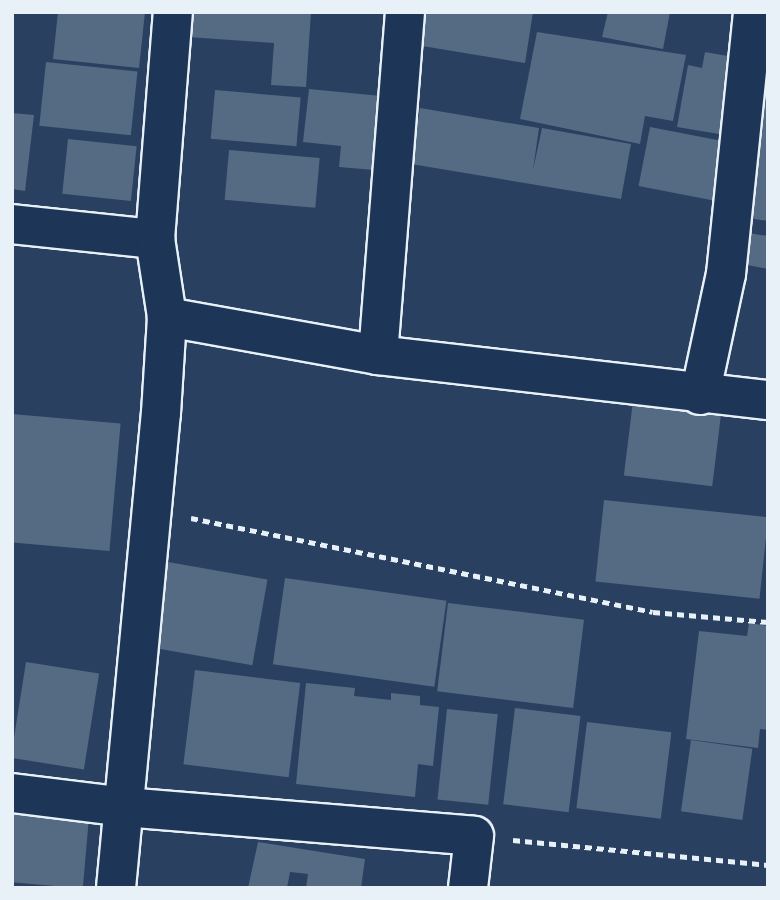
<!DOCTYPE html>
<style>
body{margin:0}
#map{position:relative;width:780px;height:900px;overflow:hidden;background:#294061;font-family:Mali,sans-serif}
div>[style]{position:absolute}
.building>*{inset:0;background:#556a83;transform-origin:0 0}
.path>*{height:4.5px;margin-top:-2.25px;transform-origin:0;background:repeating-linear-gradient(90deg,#e8f1f8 0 7px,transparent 0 12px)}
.roads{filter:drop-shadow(2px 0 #e8f1f8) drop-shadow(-2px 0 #e8f1f8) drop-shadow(0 2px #e8f1f8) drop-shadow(0 -2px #e8f1f8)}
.street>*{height:38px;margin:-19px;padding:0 19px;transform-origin:19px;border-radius:19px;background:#1d3557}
span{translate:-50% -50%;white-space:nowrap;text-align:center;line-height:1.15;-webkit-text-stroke:6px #1d3557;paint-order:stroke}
.frame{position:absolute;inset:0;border:14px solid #e8f1f8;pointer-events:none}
</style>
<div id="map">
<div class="building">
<div style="clip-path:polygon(58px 12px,145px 12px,139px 68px,53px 59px)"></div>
<div style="clip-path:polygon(190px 12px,311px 12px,306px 87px,271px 85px,274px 43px,188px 37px)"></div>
<div style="clip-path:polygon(415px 12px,533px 12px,525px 63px,410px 44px)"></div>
<div style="clip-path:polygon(608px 12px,670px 12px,663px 49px,602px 37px)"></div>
<div style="clip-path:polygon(537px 32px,686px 55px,673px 121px,645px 116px,640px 144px,520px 119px)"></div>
<div style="clip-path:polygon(705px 52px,739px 58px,725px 135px,677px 127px,688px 65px,702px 68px)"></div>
<div style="clip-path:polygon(758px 58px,768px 60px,768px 221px,741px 217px)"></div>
<div style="left:46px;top:62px;width:92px;height:64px;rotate:6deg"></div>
<div style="clip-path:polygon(309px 89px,381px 96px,374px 170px,339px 167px,341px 146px,303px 142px)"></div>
<div style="left:215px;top:90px;width:86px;height:49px;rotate:5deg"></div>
<div style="clip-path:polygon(420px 108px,539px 128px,533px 170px,542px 128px,631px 144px,621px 199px,411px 164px)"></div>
<div style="clip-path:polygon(12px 113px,34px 115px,25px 191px,12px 189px)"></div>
<div style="left:650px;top:127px;width:79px;height:60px;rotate:11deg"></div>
<div style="left:68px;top:139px;width:69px;height:55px;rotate:6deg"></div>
<div style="left:229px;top:150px;width:91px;height:50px;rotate:5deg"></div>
<div style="clip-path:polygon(742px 232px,768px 236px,768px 269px,737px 263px)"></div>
<div style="left:633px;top:401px;width:89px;height:75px;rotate:7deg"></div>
<div style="left:12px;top:414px;width:109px;height:128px;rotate:5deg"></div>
<div style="left:604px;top:500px;width:165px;height:82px;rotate:6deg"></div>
<div style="left:168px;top:562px;width:101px;height:87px;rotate:10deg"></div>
<div style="left:285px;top:578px;width:163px;height:87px;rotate:8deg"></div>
<div style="left:448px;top:603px;width:137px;height:89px;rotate:7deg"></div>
<div style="clip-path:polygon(749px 623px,768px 626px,768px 730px,760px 729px,758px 748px,686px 739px,699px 631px,747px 636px)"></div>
<div style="left:26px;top:662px;width:74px;height:97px;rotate:9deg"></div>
<div style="left:195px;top:670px;width:106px;height:95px;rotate:7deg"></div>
<div style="clip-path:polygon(306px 683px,355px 688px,354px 696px,391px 700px,391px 693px,420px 696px,420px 705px,439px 707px,433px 766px,418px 764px,415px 797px,296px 784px)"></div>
<div style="left:515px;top:708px;width:66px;height:97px;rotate:7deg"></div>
<div style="left:447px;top:709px;width:51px;height:91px;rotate:6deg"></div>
<div style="left:587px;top:722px;width:85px;height:87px;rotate:7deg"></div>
<div style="left:691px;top:740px;width:62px;height:72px;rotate:8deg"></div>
<div style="left:12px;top:814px;width:77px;height:68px;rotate:5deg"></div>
<div style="clip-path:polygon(258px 842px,365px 859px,361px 888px,306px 888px,308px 874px,290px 872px,287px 888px,248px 888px)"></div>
</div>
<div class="path">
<div style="left:191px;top:518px;width:471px;rotate:11.5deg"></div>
<div style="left:653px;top:612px;width:115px;rotate:5deg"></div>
<div style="left:513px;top:840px;width:256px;rotate:5.6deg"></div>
</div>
<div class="roads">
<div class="street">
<div style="left:12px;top:224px;width:144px;rotate:6deg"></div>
<div style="left:167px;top:317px;width:214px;rotate:10.2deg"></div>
<div style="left:378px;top:355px;width:393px;rotate:6.6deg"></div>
<div style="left:378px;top:355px;width:344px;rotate:-85.5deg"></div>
<div style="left:700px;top:395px;width:124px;rotate:-77.9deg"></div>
<div style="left:726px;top:274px;width:263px;rotate:-84.1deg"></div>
<div style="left:12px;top:793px;width:113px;rotate:7.1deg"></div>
<div style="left:124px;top:807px;width:351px;rotate:4.7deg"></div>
<div style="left:474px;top:836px;width:52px;rotate:96.6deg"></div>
<div style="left:116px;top:888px;width:477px;rotate:-84.6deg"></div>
<div style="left:161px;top:413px;width:96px;rotate:-86.4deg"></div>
<div style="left:167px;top:317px;width:79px;rotate:-98.7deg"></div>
<div style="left:155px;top:239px;width:228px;rotate:-85.5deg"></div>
</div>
</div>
<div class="frame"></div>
</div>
